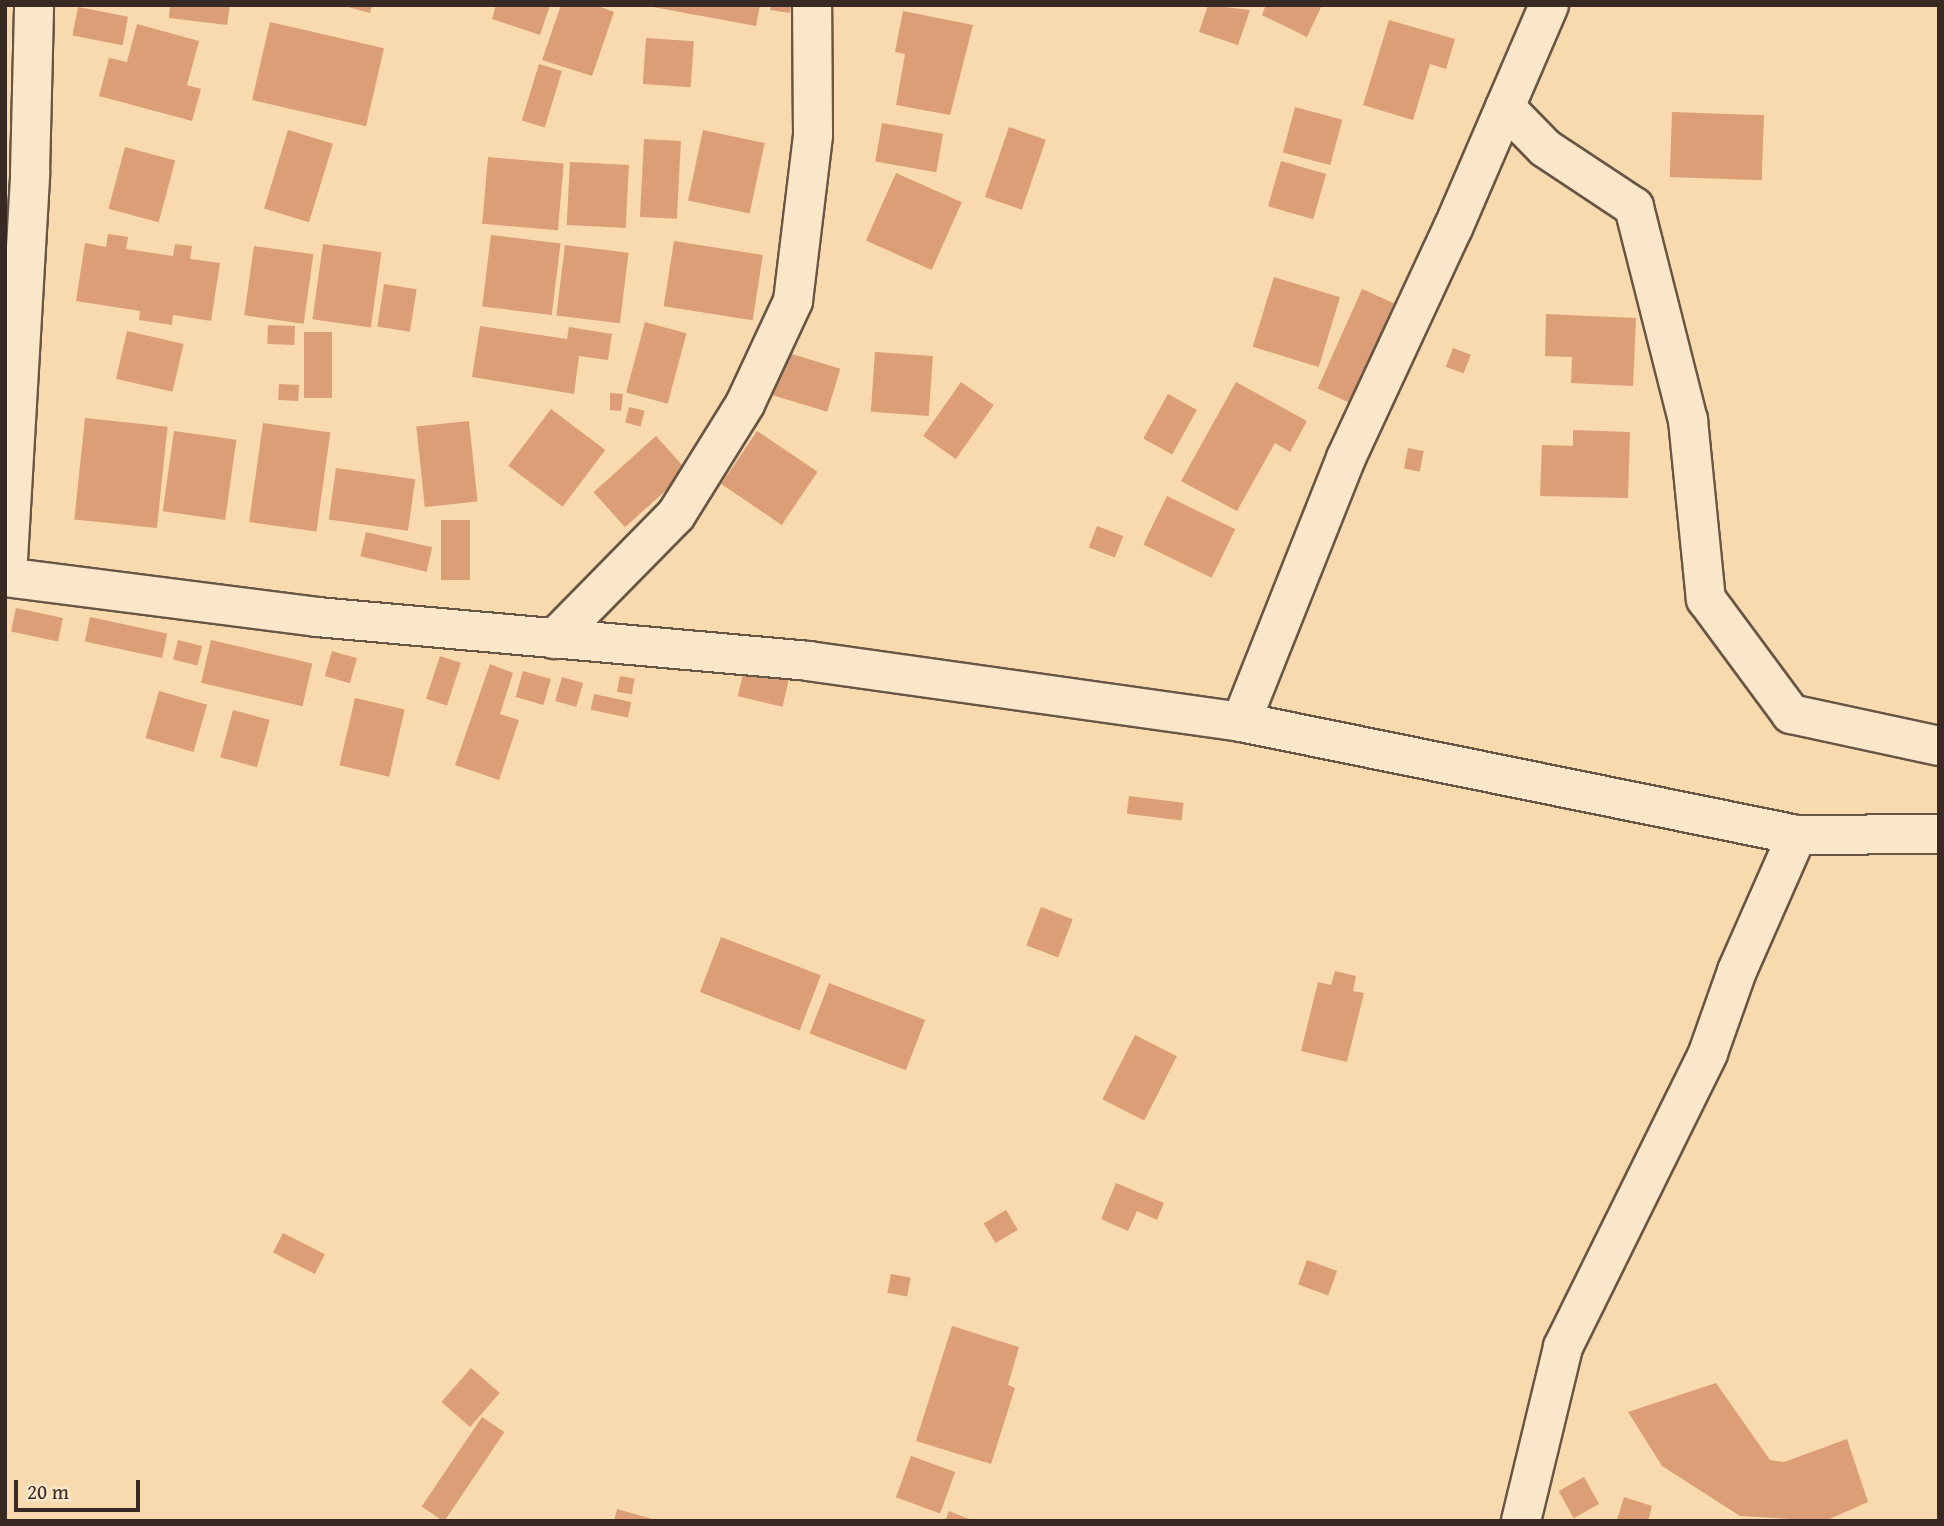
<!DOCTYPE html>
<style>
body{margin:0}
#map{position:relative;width:1944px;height:1526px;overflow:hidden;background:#f8daae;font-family:"Gentium Book Plus",serif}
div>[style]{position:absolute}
.building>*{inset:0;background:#dc9e76;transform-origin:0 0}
.roads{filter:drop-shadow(2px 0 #685645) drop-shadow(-2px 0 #685645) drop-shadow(0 2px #685645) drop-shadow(0 -2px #685645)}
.minor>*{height:38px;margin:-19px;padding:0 19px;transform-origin:19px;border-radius:19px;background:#fae7ca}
span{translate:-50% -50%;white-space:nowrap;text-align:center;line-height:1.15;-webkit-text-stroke:7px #fae7ca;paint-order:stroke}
.frame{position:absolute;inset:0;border:7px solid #382a22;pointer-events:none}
.scale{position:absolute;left:14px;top:1480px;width:126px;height:32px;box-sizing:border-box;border:4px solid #382a22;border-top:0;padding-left:9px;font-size:21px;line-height:24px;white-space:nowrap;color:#382a22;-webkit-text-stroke:5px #fae7ca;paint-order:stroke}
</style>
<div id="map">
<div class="building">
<div style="clip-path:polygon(170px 5px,230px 5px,227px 25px,169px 18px)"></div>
<div style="clip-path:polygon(341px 5px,372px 5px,370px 13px)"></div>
<div style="clip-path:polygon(496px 5px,550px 5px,540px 35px,492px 19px)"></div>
<div style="clip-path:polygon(561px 5px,595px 5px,614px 12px,592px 76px,542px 60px)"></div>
<div style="clip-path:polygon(642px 5px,760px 5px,756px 26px)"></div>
<div style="clip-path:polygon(771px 5px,791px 5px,790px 13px,770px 10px)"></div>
<div style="clip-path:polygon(1208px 5px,1250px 10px,1238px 45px,1199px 32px)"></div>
<div style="clip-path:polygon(1266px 5px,1322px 5px,1307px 37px,1262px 15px)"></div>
<div style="left:78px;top:7px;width:51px;height:29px;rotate:11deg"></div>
<div style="clip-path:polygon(903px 11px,973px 25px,950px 115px,896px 105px,905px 54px,895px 52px)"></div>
<div style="clip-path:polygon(1389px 20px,1455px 39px,1446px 69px,1430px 64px,1413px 120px,1363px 105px)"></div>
<div style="left:270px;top:22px;width:117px;height:80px;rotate:13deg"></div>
<div style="clip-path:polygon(137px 24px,199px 41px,187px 85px,201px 89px,192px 121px,99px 96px,109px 58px,127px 62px)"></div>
<div style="left:646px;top:38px;width:48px;height:46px;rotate:4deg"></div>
<div style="left:539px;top:64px;width:24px;height:59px;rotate:17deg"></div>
<div style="left:1295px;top:107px;width:49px;height:47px;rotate:15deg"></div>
<div style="left:1672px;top:112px;width:92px;height:65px;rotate:2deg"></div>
<div style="left:882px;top:123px;width:62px;height:39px;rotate:10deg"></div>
<div style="left:1009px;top:127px;width:39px;height:74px;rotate:19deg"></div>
<div style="left:288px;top:130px;width:47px;height:82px;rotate:17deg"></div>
<div style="left:703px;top:130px;width:63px;height:72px;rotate:12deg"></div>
<div style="left:644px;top:139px;width:37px;height:78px;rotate:3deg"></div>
<div style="left:125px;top:147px;width:52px;height:64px;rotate:15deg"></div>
<div style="left:488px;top:157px;width:76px;height:67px;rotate:5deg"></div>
<div style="left:1281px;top:161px;width:47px;height:47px;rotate:16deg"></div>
<div style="left:570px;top:162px;width:59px;height:63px;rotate:3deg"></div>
<div style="left:896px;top:173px;width:72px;height:74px;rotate:24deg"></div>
<div style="clip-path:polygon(108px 234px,128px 237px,126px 249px,173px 256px,175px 244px,192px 246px,190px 259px,220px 263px,211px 321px,173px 315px,172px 325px,139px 320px,140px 311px,76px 301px,85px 243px,106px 247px)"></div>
<div style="left:491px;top:235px;width:70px;height:72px;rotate:7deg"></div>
<div style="left:674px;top:241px;width:90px;height:66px;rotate:9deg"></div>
<div style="left:323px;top:244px;width:59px;height:76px;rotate:8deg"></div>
<div style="left:565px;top:245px;width:64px;height:71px;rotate:7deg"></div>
<div style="left:254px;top:246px;width:60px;height:70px;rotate:8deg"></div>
<div style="left:1274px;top:277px;width:69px;height:73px;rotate:17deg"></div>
<div style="left:384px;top:284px;width:33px;height:43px;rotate:9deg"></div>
<div style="left:1362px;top:289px;width:35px;height:109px;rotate:24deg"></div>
<div style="clip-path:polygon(1546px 314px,1636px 318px,1633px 386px,1571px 383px,1572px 357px,1545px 356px)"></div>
<div style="left:645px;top:322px;width:43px;height:73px;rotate:15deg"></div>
<div style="left:268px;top:325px;width:27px;height:19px;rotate:2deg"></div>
<div style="clip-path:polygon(480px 326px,567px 339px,569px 327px,612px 334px,608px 360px,579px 356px,574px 394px,472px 377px)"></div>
<div style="left:127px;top:331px;width:58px;height:49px;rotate:13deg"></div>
<div style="left:304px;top:332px;width:28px;height:66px"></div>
<div style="left:1453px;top:348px;width:19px;height:20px;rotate:21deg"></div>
<div style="left:782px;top:351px;width:61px;height:45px;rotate:17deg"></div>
<div style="left:875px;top:352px;width:58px;height:60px;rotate:4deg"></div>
<div style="left:961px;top:382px;width:40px;height:66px;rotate:35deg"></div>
<div style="clip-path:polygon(1236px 382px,1307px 421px,1290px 452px,1275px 443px,1237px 511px,1181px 481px)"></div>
<div style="left:279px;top:384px;width:20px;height:16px;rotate:3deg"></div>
<div style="clip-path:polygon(610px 393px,623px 394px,621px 411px,610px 410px)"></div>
<div style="left:1168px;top:394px;width:33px;height:51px;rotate:29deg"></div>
<div style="left:629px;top:407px;width:16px;height:16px;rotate:14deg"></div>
<div style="left:551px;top:409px;width:68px;height:71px;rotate:37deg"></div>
<div style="left:85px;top:418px;width:83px;height:102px;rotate:6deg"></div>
<div style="left:469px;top:421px;width:81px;height:53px;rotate:84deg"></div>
<div style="left:263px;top:423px;width:68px;height:100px;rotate:8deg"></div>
<div style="clip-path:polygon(1573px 430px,1630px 432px,1628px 498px,1540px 496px,1542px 445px,1573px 446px)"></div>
<div style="left:174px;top:431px;width:63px;height:81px;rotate:8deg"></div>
<div style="left:757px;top:431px;width:73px;height:64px;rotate:34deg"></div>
<div style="left:656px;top:436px;width:47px;height:84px;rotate:48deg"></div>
<div style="left:1408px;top:448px;width:16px;height:21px;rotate:11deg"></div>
<div style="left:336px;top:468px;width:80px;height:52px;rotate:8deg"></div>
<div style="left:1167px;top:496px;width:76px;height:54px;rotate:26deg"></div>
<div style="left:441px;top:520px;width:29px;height:60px"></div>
<div style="left:1097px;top:526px;width:28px;height:23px;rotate:21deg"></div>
<div style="left:366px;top:532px;width:68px;height:25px;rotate:13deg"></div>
<div style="left:16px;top:608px;width:48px;height:24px;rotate:12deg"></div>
<div style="left:90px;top:617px;width:79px;height:25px;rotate:12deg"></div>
<div style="left:178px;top:640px;width:25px;height:20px;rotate:14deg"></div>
<div style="left:211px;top:640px;width:104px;height:44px;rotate:13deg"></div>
<div style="left:332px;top:651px;width:26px;height:26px;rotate:16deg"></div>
<div style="left:440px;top:656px;width:22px;height:45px;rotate:18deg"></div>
<div style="clip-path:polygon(490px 664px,513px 673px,500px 714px,519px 720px,499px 780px,455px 765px)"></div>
<div style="left:744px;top:669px;width:46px;height:28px;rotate:13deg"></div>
<div style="left:523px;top:671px;width:29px;height:27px;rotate:16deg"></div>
<div style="left:620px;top:676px;width:15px;height:16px;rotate:11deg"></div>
<div style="left:562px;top:677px;width:22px;height:25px;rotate:16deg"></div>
<div style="left:159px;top:691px;width:50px;height:49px;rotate:16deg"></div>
<div style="left:594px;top:694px;width:38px;height:16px;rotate:12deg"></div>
<div style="left:355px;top:698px;width:51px;height:69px;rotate:13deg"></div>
<div style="left:233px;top:710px;width:38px;height:49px;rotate:15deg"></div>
<div style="left:1129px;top:796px;width:55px;height:18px;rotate:7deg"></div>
<div style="left:1041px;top:907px;width:34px;height:41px;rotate:21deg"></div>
<div style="left:721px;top:937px;width:107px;height:59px;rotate:21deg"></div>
<div style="clip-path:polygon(1335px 971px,1356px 976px,1353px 991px,1364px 993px,1347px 1062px,1301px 1051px,1318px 982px,1331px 985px)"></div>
<div style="left:829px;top:983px;width:103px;height:54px;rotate:21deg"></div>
<div style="left:1135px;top:1035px;width:47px;height:72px;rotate:27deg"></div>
<div style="clip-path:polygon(1116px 1183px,1164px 1203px,1157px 1220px,1137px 1211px,1128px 1231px,1101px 1219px)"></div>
<div style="left:1006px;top:1210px;width:23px;height:26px;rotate:59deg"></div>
<div style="left:283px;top:1233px;width:47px;height:22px;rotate:27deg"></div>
<div style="left:1307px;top:1260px;width:32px;height:26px;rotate:20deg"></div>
<div style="left:891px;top:1274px;width:20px;height:19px;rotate:11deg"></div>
<div style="clip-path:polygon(952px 1326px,1019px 1347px,1008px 1385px,1015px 1388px,991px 1464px,916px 1441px)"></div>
<div style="left:471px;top:1368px;width:38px;height:45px;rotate:41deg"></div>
<div style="clip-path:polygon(1716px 1383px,1770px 1460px,1784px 1462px,1847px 1439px,1868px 1502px,1825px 1521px,1740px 1516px,1662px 1466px,1628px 1412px)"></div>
<div style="left:482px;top:1417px;width:27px;height:108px;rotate:34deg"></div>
<div style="left:911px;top:1456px;width:47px;height:44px;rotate:20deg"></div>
<div style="left:1584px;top:1477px;width:31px;height:29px;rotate:61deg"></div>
<div style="clip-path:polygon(1624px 1497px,1652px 1506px,1648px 1521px,1617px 1520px)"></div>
<div style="clip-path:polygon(617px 1509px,656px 1520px,656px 1521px,614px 1521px)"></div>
<div style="clip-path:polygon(949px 1511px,974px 1521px,945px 1521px)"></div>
</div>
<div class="roads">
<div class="minor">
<div style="left:1505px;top:107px;width:57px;rotate:45.7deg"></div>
<div style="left:1545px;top:148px;width:107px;rotate:33.5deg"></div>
<div style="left:1634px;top:207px;width:220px;rotate:75.8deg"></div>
<div style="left:1688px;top:420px;width:180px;rotate:84.3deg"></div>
<div style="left:1706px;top:599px;width:143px;rotate:53.5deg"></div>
<div style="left:1791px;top:714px;width:151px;rotate:12.2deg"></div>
<div style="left:5px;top:577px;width:315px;rotate:7.3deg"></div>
<div style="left:317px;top:617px;width:493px;rotate:5.1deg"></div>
<div style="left:808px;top:661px;width:437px;rotate:8deg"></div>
<div style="left:1241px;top:722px;width:567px;rotate:11.49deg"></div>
<div style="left:1797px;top:835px;width:142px;rotate:-0.4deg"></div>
<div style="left:7px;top:577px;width:405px;rotate:-86.7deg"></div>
<div style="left:30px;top:173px;width:168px;rotate:-88.6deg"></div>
<div style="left:554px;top:639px;width:174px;rotate:-45.5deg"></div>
<div style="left:676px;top:515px;width:131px;rotate:-58.1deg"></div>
<div style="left:745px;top:404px;width:114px;rotate:-65deg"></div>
<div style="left:793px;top:301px;width:167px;rotate:-83.1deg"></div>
<div style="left:813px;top:135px;width:130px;rotate:-90.4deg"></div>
<div style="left:1241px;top:722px;width:284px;rotate:-68.3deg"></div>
<div style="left:1346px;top:458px;width:254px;rotate:-65.1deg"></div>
<div style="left:1453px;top:228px;width:243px;rotate:-66.7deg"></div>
<div style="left:1521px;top:1521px;width:179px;rotate:-76.4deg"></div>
<div style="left:1563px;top:1347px;width:328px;rotate:-63.7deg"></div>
<div style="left:1708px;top:1053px;width:87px;rotate:-70.5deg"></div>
<div style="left:1737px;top:971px;width:149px;rotate:-66.2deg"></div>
</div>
</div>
<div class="frame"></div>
<div class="scale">20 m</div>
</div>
